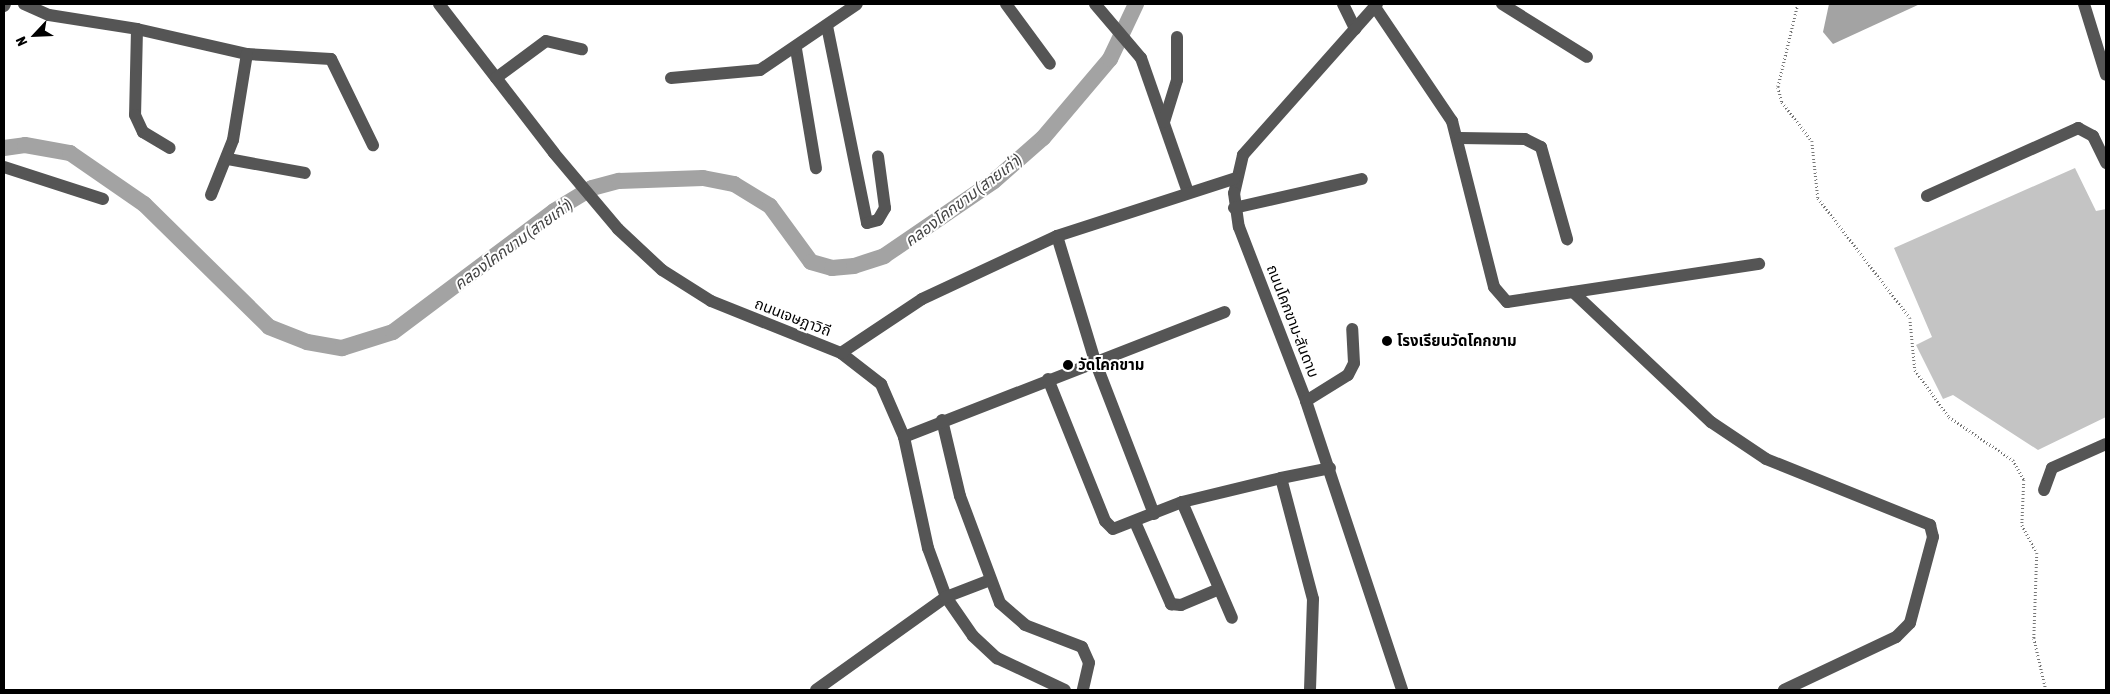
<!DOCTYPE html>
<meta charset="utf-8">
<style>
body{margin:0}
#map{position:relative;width:2110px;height:694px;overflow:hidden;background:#fff;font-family:"Asap Condensed","Noto Sans Thai",sans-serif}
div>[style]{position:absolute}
.water>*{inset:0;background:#a3a3a3}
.canal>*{height:16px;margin:-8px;padding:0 8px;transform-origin:8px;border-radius:8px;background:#a3a3a3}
.building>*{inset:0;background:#c4c4c4}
.path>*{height:2.5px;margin-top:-1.25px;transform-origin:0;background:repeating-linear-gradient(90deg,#777 0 1px,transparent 0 3.5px)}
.minor>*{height:12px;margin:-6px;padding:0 6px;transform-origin:6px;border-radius:6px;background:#555}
.dots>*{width:14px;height:14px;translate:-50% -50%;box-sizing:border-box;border:2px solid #fff;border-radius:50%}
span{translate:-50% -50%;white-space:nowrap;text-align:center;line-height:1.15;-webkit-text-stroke:4px #fff;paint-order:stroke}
.street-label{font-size:15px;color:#000}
.poi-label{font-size:15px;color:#000;font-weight:700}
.left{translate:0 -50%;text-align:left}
.water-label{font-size:16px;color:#444;font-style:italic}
.frame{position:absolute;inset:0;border:5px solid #000;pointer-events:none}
.north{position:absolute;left:10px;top:10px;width:50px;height:50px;-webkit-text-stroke:4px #fff;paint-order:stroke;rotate:245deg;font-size:14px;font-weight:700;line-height:20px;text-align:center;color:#000}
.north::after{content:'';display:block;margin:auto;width:18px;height:22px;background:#000;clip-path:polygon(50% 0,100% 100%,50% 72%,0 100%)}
</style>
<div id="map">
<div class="water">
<div style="clip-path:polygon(1829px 4px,1920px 4px,1833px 44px,1823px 32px)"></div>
</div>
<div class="canal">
<div style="left:4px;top:148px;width:21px;rotate:-8deg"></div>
<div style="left:25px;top:145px;width:46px;rotate:10.1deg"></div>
<div style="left:70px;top:153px;width:90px;rotate:34.6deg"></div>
<div style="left:144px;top:204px;width:175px;rotate:44.5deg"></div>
<div style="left:269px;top:327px;width:41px;rotate:21.5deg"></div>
<div style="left:307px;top:342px;width:36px;rotate:10deg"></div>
<div style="left:342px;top:348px;width:53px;rotate:-17.4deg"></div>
<div style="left:393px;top:332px;width:201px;rotate:-36.9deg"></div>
<div style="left:554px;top:211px;width:44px;rotate:-31.2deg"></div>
<div style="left:592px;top:188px;width:28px;rotate:-15deg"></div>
<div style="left:619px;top:181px;width:84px;rotate:-2deg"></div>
<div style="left:703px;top:178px;width:32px;rotate:11deg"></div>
<div style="left:734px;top:184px;width:42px;rotate:31.4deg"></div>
<div style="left:770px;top:206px;width:69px;rotate:53.8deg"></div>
<div style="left:811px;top:262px;width:22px;rotate:16deg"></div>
<div style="left:832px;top:268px;width:22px;rotate:-5deg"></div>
<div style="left:854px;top:266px;width:32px;rotate:-18deg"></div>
<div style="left:884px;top:256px;width:133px;rotate:-34.3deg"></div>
<div style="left:994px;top:181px;width:65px;rotate:-41.3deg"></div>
<div style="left:1043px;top:138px;width:104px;rotate:-49.7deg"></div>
<div style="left:1110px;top:59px;width:61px;rotate:-64.7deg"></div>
</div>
<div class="building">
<div style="clip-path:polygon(2075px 168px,2096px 211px,2106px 209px,2106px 417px,2038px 450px,1953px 395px,1943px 399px,1916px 345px,1932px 337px,1894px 248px)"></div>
</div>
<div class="path">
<div style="left:1798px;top:4px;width:85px;rotate:103.5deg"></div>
<div style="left:1778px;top:87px;width:16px;rotate:75deg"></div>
<div style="left:1782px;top:102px;width:49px;rotate:52.4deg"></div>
<div style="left:1812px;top:141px;width:57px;rotate:84deg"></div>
<div style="left:1818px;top:198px;width:151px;rotate:52.5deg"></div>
<div style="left:1910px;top:318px;width:52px;rotate:84.5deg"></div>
<div style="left:1915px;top:370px;width:58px;rotate:54.1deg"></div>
<div style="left:1949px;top:417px;width:77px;rotate:33.9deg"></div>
<div style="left:2013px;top:460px;width:23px;rotate:61deg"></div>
<div style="left:2024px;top:480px;width:45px;rotate:92.5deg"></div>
<div style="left:2022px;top:525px;width:32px;rotate:62deg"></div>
<div style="left:2037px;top:553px;width:85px;rotate:92deg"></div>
<div style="left:2034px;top:638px;width:53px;rotate:77deg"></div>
</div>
<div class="minor">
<div style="left:24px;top:4px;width:27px;rotate:24deg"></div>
<div style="left:49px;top:15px;width:89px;rotate:9deg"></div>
<div style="left:137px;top:29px;width:113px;rotate:12.8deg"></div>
<div style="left:247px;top:54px;width:84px;rotate:3.4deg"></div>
<div style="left:331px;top:59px;width:96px;rotate:64deg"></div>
<div style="left:439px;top:4px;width:188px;rotate:52.3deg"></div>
<div style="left:554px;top:153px;width:99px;rotate:49.9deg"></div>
<div style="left:618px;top:229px;width:60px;rotate:43deg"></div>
<div style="left:662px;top:270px;width:58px;rotate:32.3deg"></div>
<div style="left:711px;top:301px;width:140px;rotate:21.8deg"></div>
<div style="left:841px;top:353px;width:51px;rotate:37.8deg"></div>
<div style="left:881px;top:384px;width:58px;rotate:66.5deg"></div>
<div style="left:904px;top:437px;width:114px;rotate:77.8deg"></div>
<div style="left:928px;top:548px;width:52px;rotate:69.8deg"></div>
<div style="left:946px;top:597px;width:47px;rotate:55.3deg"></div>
<div style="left:973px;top:636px;width:33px;rotate:43deg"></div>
<div style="left:997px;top:658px;width:75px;rotate:25.2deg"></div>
<div style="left:1006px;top:4px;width:74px;rotate:53.7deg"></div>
<div style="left:1095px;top:4px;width:71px;rotate:49.6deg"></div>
<div style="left:1141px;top:58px;width:142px;rotate:70.7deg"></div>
<div style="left:1343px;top:4px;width:28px;rotate:64deg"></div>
<div style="left:1377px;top:4px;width:202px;rotate:131.6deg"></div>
<div style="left:1243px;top:155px;width:39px;rotate:103deg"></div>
<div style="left:1234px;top:193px;width:34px;rotate:82deg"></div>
<div style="left:1239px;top:227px;width:186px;rotate:68.9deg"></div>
<div style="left:1306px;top:401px;width:305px;rotate:71.6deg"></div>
<div style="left:1502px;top:4px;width:100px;rotate:31.9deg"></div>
<div style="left:2084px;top:4px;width:74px;rotate:72.8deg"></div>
<div style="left:4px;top:6px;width:2px;rotate:-63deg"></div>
<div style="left:1375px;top:7px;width:138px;rotate:56deg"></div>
<div style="left:1452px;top:121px;width:171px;rotate:75.8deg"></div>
<div style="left:1494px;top:287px;width:20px;rotate:49deg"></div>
<div style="left:1507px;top:302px;width:255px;rotate:-8.6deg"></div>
<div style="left:827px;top:26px;width:201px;rotate:78.5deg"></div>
<div style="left:867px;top:223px;width:11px;rotate:-15deg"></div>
<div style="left:878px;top:220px;width:14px;rotate:-60deg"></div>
<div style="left:885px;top:208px;width:52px;rotate:-97.7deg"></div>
<div style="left:137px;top:29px;width:86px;rotate:91.3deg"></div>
<div style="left:135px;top:115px;width:19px;rotate:65deg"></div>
<div style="left:143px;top:132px;width:31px;rotate:31deg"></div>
<div style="left:796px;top:49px;width:121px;rotate:80.5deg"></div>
<div style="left:496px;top:78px;width:62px;rotate:-36.5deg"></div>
<div style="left:546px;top:41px;width:37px;rotate:13deg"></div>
<div style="left:671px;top:78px;width:89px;rotate:-5.1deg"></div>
<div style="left:760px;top:70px;width:117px;rotate:-34.2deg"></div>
<div style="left:1164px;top:122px;width:44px;rotate:-72.8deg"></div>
<div style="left:1177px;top:80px;width:43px;rotate:-90deg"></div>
<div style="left:1460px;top:138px;width:65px;rotate:0.9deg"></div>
<div style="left:1525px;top:139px;width:18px;rotate:27deg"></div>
<div style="left:1541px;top:147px;width:96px;rotate:74.2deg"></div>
<div style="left:228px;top:159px;width:78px;rotate:10.3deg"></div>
<div style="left:4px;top:167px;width:104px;rotate:17.9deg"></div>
<div style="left:211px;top:195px;width:59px;rotate:-68.2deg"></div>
<div style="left:233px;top:140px;width:87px;rotate:-80.8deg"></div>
<div style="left:1927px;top:196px;width:166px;rotate:-24.2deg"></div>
<div style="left:2078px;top:128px;width:17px;rotate:28deg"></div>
<div style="left:2093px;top:136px;width:30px;rotate:64deg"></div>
<div style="left:1234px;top:208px;width:131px;rotate:-12.8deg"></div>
<div style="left:1057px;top:236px;width:131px;rotate:73.1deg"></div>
<div style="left:1095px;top:361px;width:164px;rotate:68.9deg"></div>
<div style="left:1573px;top:292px;width:190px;rotate:43.3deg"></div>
<div style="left:1711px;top:422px;width:66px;rotate:33.9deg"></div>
<div style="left:1766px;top:459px;width:177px;rotate:21.9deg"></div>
<div style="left:1930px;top:525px;width:12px;rotate:76deg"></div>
<div style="left:1933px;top:537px;width:89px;rotate:105deg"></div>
<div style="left:1910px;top:623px;width:20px;rotate:135deg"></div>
<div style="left:1896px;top:637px;width:124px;rotate:154.7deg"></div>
<div style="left:841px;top:353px;width:97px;rotate:-33.7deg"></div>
<div style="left:922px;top:299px;width:149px;rotate:-25deg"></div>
<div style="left:1057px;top:236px;width:186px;rotate:-17.9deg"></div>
<div style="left:1048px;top:379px;width:153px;rotate:68.1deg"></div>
<div style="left:1105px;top:521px;width:11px;rotate:45deg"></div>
<div style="left:1113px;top:529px;width:74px;rotate:-21.4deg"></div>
<div style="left:1182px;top:502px;width:102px;rotate:-13.6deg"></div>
<div style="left:1281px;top:478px;width:125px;rotate:75.2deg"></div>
<div style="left:1313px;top:599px;width:91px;rotate:91.9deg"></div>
<div style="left:1306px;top:401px;width:49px;rotate:-31.8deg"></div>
<div style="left:1348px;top:375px;width:13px;rotate:-63deg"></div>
<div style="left:1354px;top:363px;width:34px;rotate:-93deg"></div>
<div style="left:942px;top:420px;width:78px;rotate:76.7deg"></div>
<div style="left:960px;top:496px;width:114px;rotate:69.5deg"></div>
<div style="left:1000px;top:603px;width:33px;rotate:41deg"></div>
<div style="left:1025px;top:625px;width:61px;rotate:21.1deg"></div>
<div style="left:1082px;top:647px;width:17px;rotate:66deg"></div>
<div style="left:1089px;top:663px;width:28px;rotate:103deg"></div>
<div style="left:904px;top:437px;width:344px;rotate:-21.3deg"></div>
<div style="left:1281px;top:478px;width:50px;rotate:-11.5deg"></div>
<div style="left:2044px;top:490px;width:23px;rotate:-70deg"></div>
<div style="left:2052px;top:468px;width:59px;rotate:-24deg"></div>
<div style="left:1182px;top:502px;width:126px;rotate:66.7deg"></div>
<div style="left:1135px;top:522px;width:90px;rotate:66.3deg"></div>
<div style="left:1171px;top:604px;width:10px;rotate:6deg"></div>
<div style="left:1181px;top:605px;width:41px;rotate:-22.8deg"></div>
<div style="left:816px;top:690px;width:160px;rotate:-35.6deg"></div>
<div style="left:946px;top:597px;width:47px;rotate:-21.1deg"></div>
</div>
<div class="dots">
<div style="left:1387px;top:341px;background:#000"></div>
<div style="left:1068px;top:365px;background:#000"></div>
</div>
<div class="street-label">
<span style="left:793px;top:317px;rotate:21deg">ถนนเจษฎาวิถี</span>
<span style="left:1293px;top:321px;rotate:69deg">ถนนโคกขาม-สันดาบ</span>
</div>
<div class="poi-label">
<span class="left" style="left:1397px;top:341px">โรงเรียนวัดโคกขาม</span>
<span class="left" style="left:1078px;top:365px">วัดโคกขาม</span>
</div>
<div class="water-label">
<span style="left:963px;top:200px;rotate:-37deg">คลองโคกขาม (สายเก่า)</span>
<span style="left:513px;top:244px;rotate:-36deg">คลองโคกขาม (สายเก่า)</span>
</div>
<div class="frame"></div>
<div class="north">N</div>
</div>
